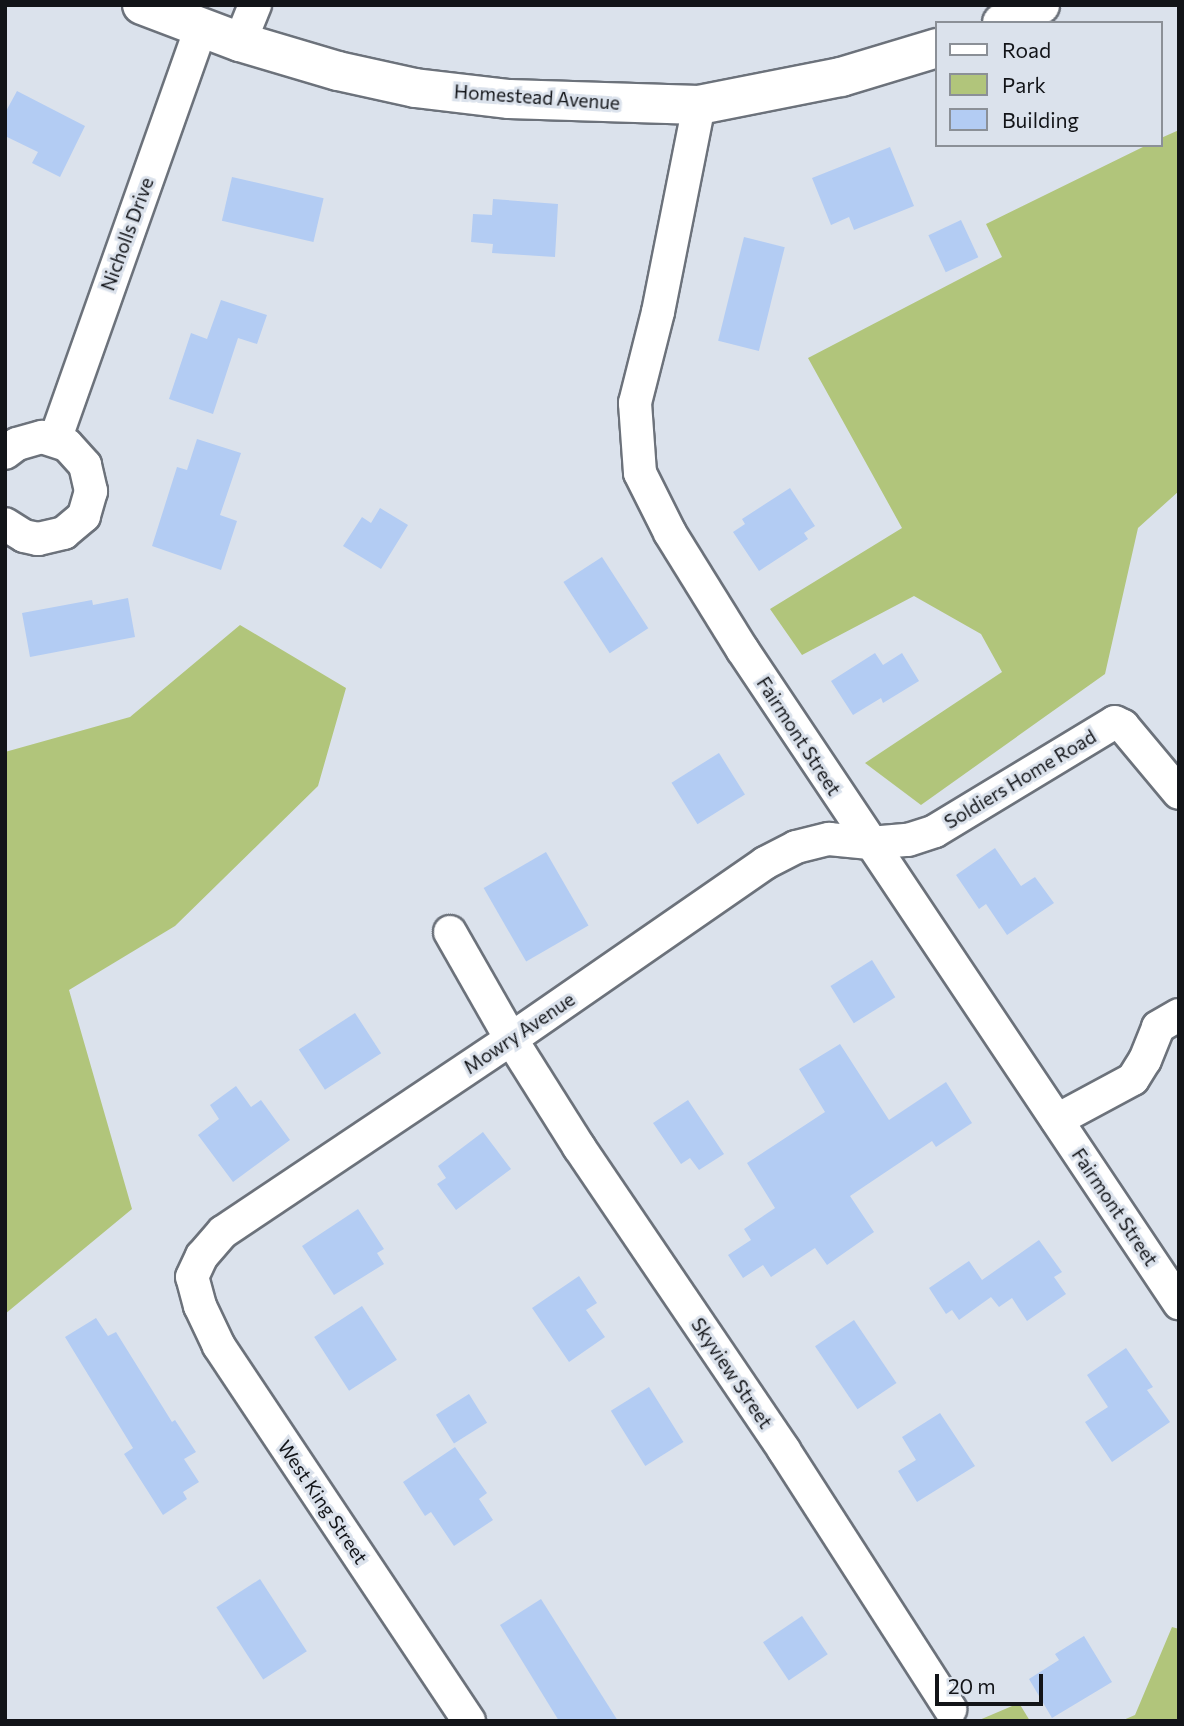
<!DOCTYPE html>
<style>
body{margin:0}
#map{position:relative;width:1184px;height:1726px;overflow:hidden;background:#dbe2ec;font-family:Commissioner,sans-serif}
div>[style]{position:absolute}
.green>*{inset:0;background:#b1c57b}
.building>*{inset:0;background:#b3ccf3;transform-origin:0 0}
.roads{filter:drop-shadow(2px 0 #6c727b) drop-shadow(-2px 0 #6c727b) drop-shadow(0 2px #6c727b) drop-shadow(0 -2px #6c727b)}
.street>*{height:32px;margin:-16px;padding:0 16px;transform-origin:16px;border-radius:16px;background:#fff}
.primary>*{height:38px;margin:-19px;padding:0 19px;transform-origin:19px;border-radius:19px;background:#fff}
span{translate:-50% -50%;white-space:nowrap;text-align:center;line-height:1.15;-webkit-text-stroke:6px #dbe2ec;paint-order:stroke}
.street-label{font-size:19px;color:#121418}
.frame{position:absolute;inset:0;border:7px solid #121418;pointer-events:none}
.legend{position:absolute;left:935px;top:21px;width:228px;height:126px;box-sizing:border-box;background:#dbe2ec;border:2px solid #8b9097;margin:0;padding:9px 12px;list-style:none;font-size:21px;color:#121418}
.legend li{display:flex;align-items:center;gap:14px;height:35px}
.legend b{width:35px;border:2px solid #8b9097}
.scale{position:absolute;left:935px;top:1674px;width:108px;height:32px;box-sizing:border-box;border:4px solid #121418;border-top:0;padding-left:9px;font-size:21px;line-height:24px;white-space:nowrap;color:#121418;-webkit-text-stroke:5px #dbe2ec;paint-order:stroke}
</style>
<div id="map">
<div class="green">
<div style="clip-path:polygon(1179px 130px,1179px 491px,1138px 528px,1105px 674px,921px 805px,865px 763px,1002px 672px,981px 634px,914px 596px,802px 655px,770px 609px,902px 528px,808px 358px,1002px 257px,986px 224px,1147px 145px,1161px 145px,1161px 138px)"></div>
<div style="clip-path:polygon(240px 625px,346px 688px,318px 786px,175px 926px,69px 990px,132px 1209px,5px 1314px,5px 752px,130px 717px)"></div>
<div style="clip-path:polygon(1172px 1627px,1179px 1629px,1179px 1721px,1121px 1721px,1135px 1715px)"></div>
<div style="clip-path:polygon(1019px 1703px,1030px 1721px,977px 1721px)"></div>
</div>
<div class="building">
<div style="clip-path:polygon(17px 91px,85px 126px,60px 177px,32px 163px,38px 152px,5px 136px,5px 113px)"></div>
<div style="clip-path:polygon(890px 147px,914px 206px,854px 230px,849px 217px,831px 225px,812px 178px)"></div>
<div style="left:232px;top:177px;width:94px;height:45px;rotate:13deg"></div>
<div style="clip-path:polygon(493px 199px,558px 204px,555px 257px,492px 253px,493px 244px,471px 242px,473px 214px,492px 215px)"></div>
<div style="left:961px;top:220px;width:41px;height:36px;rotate:65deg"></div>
<div style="left:744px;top:237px;width:42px;height:107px;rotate:14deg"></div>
<div style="clip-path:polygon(221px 300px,267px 315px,257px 344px,238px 338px,213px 414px,169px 399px,191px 333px,207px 339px)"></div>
<div style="clip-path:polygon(197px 439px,241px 453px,220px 515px,237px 521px,221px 570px,152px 546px,177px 467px,187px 470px)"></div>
<div style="clip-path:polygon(790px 488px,815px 526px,804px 533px,808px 539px,759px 571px,733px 532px,745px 524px,742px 519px)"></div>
<div style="clip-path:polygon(380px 508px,408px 525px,381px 569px,343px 546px,362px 517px,371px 523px)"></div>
<div style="left:602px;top:557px;width:85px;height:46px;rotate:57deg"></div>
<div style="clip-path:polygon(128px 598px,135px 637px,30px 657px,22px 613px,92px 600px,93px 605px)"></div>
<div style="clip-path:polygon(875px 653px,883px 665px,902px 653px,919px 681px,883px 703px,881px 698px,853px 715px,831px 681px)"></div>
<div style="left:719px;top:753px;width:49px;height:56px;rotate:58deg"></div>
<div style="clip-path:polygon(995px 848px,1021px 886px,1035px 877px,1054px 903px,1007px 935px,986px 904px,979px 909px,956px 875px)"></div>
<div style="left:546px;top:852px;width:85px;height:72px;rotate:60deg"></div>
<div style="left:872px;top:960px;width:44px;height:49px;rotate:58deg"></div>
<div style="left:355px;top:1013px;width:48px;height:67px;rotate:57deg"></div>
<div style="clip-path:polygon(840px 1044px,889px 1120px,946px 1082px,972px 1123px,936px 1147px,932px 1141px,850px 1196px,874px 1232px,827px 1265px,815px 1248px,771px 1277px,763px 1265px,743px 1278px,728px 1255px,751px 1240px,744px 1229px,775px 1208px,747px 1163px,825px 1112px,799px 1069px)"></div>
<div style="clip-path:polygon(236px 1086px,251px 1107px,261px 1100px,290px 1140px,233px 1182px,198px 1135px,219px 1119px,210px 1105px)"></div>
<div style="clip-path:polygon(688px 1100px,724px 1154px,699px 1170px,690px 1158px,681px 1164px,653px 1123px)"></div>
<div style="clip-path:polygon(483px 1132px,511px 1169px,456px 1210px,437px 1184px,446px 1178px,438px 1166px)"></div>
<div style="clip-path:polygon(358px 1209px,384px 1249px,377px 1253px,384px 1264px,334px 1295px,302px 1246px)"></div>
<div style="clip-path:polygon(1039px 1240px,1062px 1272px,1054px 1277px,1066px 1294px,1027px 1321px,1012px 1298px,999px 1307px,991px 1297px,959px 1320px,952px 1310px,946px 1314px,929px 1288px,969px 1261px,982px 1280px)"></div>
<div style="clip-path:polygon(579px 1276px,597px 1303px,586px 1310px,605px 1337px,569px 1362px,532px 1308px)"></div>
<div style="left:362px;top:1306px;width:64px;height:57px;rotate:57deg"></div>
<div style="clip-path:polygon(96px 1318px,108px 1336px,116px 1332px,172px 1422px,175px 1420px,196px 1452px,184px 1459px,199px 1482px,183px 1492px,187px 1499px,163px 1515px,124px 1454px,133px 1448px,65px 1337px)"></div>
<div style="left:854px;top:1320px;width:76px;height:47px;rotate:56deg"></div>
<div style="clip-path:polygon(1126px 1348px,1153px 1387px,1147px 1390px,1170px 1422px,1112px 1462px,1085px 1422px,1108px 1407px,1087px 1375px)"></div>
<div style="left:649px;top:1387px;width:65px;height:45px;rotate:58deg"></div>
<div style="left:469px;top:1394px;width:34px;height:39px;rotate:58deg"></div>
<div style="clip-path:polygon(940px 1413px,975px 1466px,917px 1502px,898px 1471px,916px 1460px,902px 1437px)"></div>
<div style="clip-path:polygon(455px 1447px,487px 1493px,479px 1499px,493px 1520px,454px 1546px,431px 1512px,425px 1516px,403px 1482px)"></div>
<div style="left:260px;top:1579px;width:86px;height:52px;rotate:57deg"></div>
<div style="clip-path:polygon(541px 1599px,618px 1721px,559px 1721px,500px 1625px)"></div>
<div style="left:802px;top:1616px;width:46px;height:47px;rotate:56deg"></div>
<div style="clip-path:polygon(1084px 1636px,1112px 1682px,1052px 1718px,1029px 1679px,1059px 1660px,1055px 1654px)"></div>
</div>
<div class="roads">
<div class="street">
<div style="left:240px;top:42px;width:40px;rotate:-68deg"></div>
<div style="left:699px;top:105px;width:211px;rotate:101.2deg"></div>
<div style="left:658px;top:312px;width:94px;rotate:104.2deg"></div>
<div style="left:635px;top:403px;width:70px;rotate:85.9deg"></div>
<div style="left:640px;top:473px;width:67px;rotate:63.4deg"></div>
<div style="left:670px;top:533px;width:137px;rotate:58.2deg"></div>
<div style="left:742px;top:649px;width:787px;rotate:56.25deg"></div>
<div style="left:55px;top:440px;width:437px;rotate:-70.5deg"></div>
<div style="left:5px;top:453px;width:15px;rotate:-37deg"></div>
<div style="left:17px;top:444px;width:26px;rotate:-16deg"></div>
<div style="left:42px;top:437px;width:26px;rotate:18deg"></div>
<div style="left:67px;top:445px;width:27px;rotate:48deg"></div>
<div style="left:85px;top:465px;width:27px;rotate:77deg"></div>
<div style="left:91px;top:491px;width:26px;rotate:106deg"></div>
<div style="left:84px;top:516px;width:26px;rotate:140deg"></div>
<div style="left:64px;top:533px;width:27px;rotate:167deg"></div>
<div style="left:38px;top:539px;width:14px;rotate:-168deg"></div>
<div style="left:24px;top:536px;width:22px;rotate:-148deg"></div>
<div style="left:450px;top:932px;width:123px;rotate:60.3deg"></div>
<div style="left:511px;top:1039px;width:128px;rotate:57.8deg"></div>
<div style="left:579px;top:1147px;width:366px;rotate:55.9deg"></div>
<div style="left:784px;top:1450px;width:308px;rotate:57.3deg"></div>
<div style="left:1057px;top:1120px;width:86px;rotate:-28.3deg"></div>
<div style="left:1133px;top:1079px;width:22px;rotate:-58deg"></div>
<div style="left:1145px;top:1060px;width:35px;rotate:-68deg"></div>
<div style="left:1158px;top:1027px;width:24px;rotate:-30deg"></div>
<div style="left:469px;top:1721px;width:451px;rotate:-123.7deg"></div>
<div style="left:219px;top:1346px;width:44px;rotate:-115.4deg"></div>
<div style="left:200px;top:1306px;width:30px;rotate:-105deg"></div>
<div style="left:192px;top:1277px;width:23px;rotate:-65deg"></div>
<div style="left:202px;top:1256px;width:32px;rotate:-49deg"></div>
<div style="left:223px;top:1232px;width:347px;rotate:-33.8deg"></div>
<div style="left:511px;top:1039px;width:309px;rotate:-34.7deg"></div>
<div style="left:765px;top:863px;width:35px;rotate:-27deg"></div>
<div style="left:796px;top:847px;width:34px;rotate:-14deg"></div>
<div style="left:829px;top:839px;width:41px;rotate:5.6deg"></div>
<div style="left:870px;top:843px;width:38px;rotate:-5deg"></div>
<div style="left:908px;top:840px;width:28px;rotate:-18deg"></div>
<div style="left:935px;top:831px;width:210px;rotate:-31.2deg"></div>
<div style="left:1115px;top:722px;width:9px;rotate:27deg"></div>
<div style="left:1123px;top:726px;width:87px;rotate:50.1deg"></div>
</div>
<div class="primary">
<div style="left:142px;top:5px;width:105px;rotate:20.7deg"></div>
<div style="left:240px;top:42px;width:102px;rotate:16.5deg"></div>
<div style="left:338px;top:71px;width:79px;rotate:12.4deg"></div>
<div style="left:415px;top:88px;width:95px;rotate:6.7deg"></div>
<div style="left:509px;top:99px;width:190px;rotate:1.8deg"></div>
<div style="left:699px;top:105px;width:145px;rotate:-11.2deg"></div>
<div style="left:841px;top:77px;width:100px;rotate:-16.8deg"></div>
<div style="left:1002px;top:23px;width:42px;rotate:-25.3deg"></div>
</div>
</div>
<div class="street-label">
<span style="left:537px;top:97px;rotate:4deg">Homestead Avenue</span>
<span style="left:127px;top:234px;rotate:-70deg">Nicholls Drive</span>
<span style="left:799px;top:736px;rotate:57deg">Fairmont Street</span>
<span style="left:1020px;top:779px;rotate:-31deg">Soldiers Home Road</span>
<span style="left:519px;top:1033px;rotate:-34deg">Mowry Avenue</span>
<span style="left:1115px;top:1207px;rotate:56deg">Fairmont Street</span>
<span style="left:732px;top:1373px;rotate:56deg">Skyview Street</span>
<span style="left:323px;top:1502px;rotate:56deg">West King Street</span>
</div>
<div class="frame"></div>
<ul class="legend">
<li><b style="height:9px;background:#fff"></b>Road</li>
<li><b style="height:19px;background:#b1c57b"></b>Park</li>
<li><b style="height:19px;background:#b3ccf3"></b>Building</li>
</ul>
<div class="scale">20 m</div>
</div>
